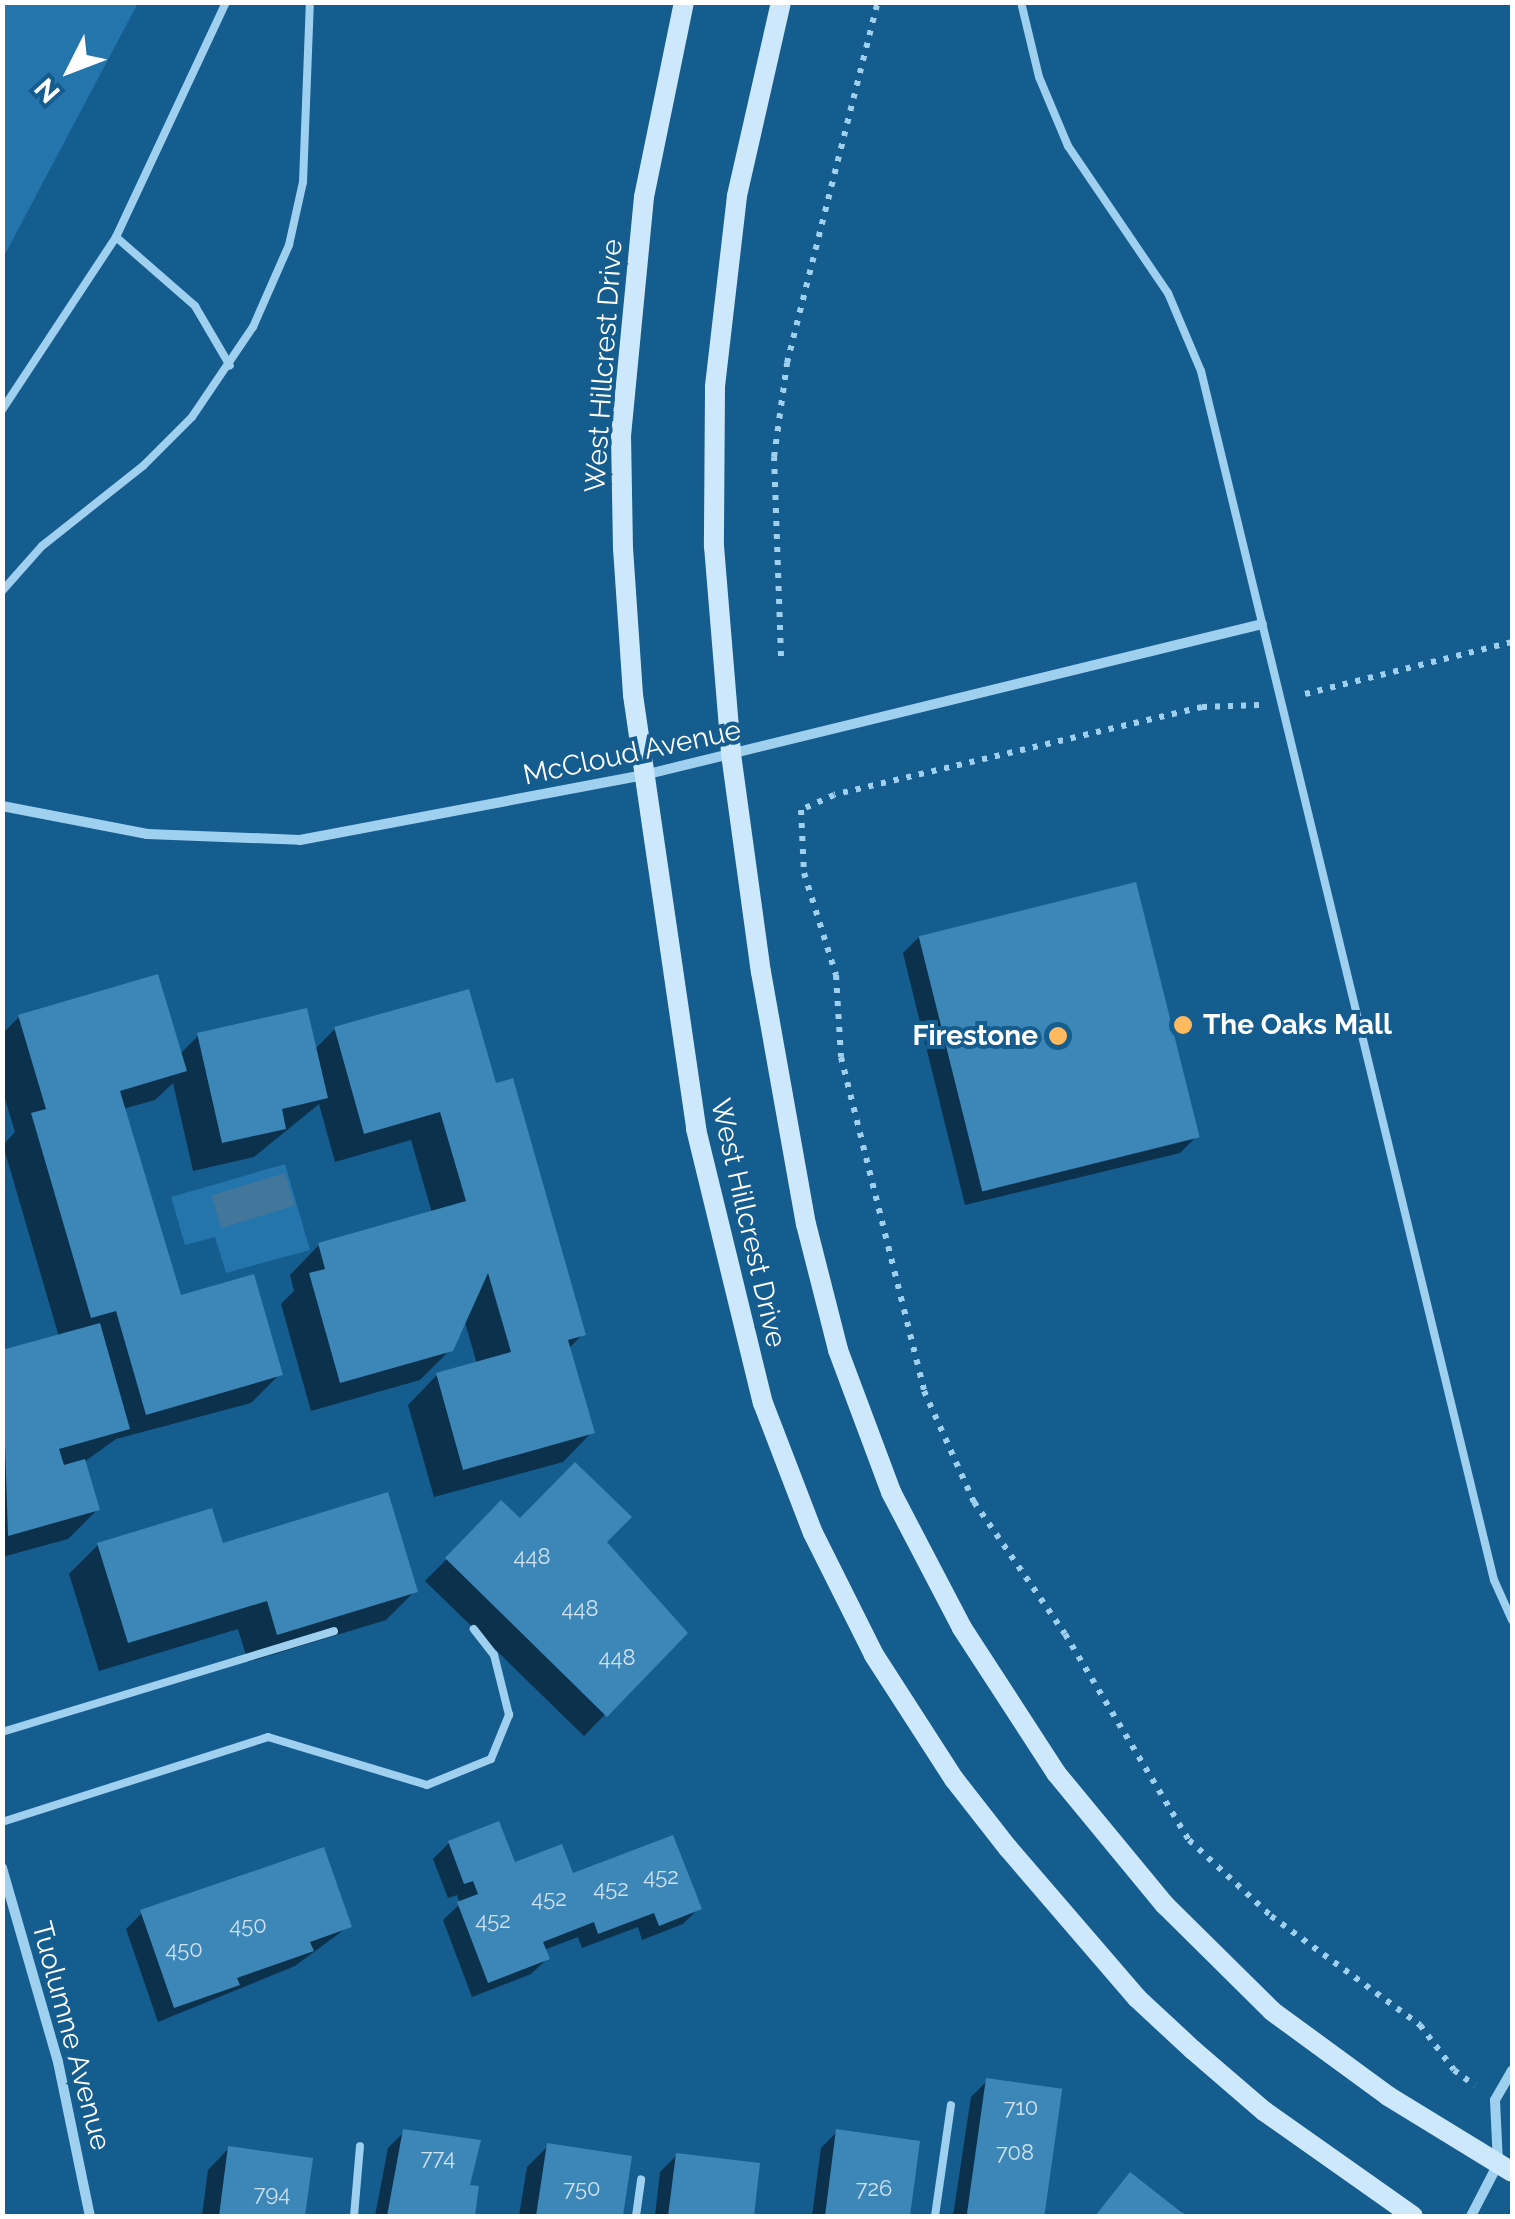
<!DOCTYPE html>
<style>
body{margin:0}
#map{position:relative;width:1515px;height:2219px;overflow:hidden;background:#155c8f;font-family:Raleway,sans-serif}
div>[style]{position:absolute}
.green>*{inset:0;background:#2475ac}
.water>*{inset:0;background:#43769b;transform-origin:0 0}
.shadow>*{inset:0;background:#0007}
.building>*{inset:0;background:#3d86b8;transform-origin:0 0}
.path>*{height:6px;margin-top:-3px;transform-origin:0;background:repeating-linear-gradient(90deg,#a0d0f0 0 5px,transparent 0 13px)}
.service>*{height:8px;margin:-4px;padding:0 4px;transform-origin:4px;border-radius:4px;background:#a0d0f0}
.minor>*{height:10px;margin:-5px;padding:0 5px;transform-origin:5px;border-radius:5px;background:#a0d0f0}
.secondary>*{height:20px;margin:-10px;padding:0 10px;transform-origin:10px;border-radius:10px;background:#cee8fb}
.dots>*{width:28px;height:28px;translate:-50% -50%;box-sizing:border-box;border:5px solid #155c8f;border-radius:50%}
span{translate:-50% -50%;white-space:nowrap;text-align:center;line-height:1.15;-webkit-text-stroke:8px #155c8f;paint-order:stroke}
.number-label{font-size:22px;color:#cee1ed}
.number-label span{-webkit-text-stroke-width:0}
.street-label{font-size:28px;color:#fff}
.poi-label{font-size:28px;color:#fff;font-weight:700}
.left{translate:0 -50%;text-align:left}
.right{translate:-100% -50%;text-align:right}
.frame{position:absolute;inset:0;border:5px solid #fff;pointer-events:none}
.north{position:absolute;left:20px;top:20px;width:100px;height:100px;-webkit-text-stroke:8px #155c8f;paint-order:stroke;rotate:228deg;font-size:28px;font-weight:700;line-height:40px;text-align:center;color:#fff}
.north::after{content:'';display:block;margin:auto;width:35px;height:45px;background:#fff;clip-path:polygon(50% 0,100% 100%,50% 72%,0 100%)}
</style>
<div id="map">
<div class="green">
<div style="clip-path:polygon(3px 2px,138px 3px,3px 258px,2px 3px)"></div>
<div style="clip-path:polygon(285px 1164px,310px 1250px,226px 1273px,215px 1237px,185px 1245px,171px 1197px)"></div>
</div>
<div class="water">
<div style="left:285px;top:1173px;width:34px;height:77px;rotate:73deg"></div>
</div>
<div class="shadow">
<div style="clip-path:polygon(919px 937px,1196px 1137px,1180px 1153px,965px 1205px,903px 953px)"></div>
<div style="clip-path:polygon(19px 1017px,180px 1054px,198px 1036px,314px 1050px,335px 1029px,494px 1086px,583px 1334px,568px 1349px,592px 1432px,563px 1462px,434px 1497px,408px 1405px,437px 1375px,477px 1364px,464px 1319px,450px 1350px,420px 1380px,311px 1411px,281px 1304px,294px 1291px,290px 1275px,319px 1245px,432px 1213px,411px 1140px,335px 1162px,319px 1104px,254px 1157px,193px 1171px,173px 1083px,155px 1100px,123px 1109px,179px 1298px,280px 1374px,251px 1403px,116px 1439px,84px 1462px,97px 1510px,68px 1539px,2px 1557px,2px 1352px,59px 1337px,3px 1145px,15px 1132px,2px 1089px,2px 1034px)"></div>
<div style="clip-path:polygon(501px 1504px,520px 1522px,604px 1542px,684px 1633px,584px 1736px,425px 1581px)"></div>
<div style="clip-path:polygon(98px 1545px,221px 1546px,415px 1591px,386px 1620px,248px 1662px,238px 1629px,99px 1671px,69px 1574px)"></div>
<div style="clip-path:polygon(449px 1843px,513px 1865px,699px 1908px,683px 1924px,642px 1940px,638px 1927px,582px 1948px,578px 1937px,544px 1950px,548px 1958px,531px 1974px,472px 1997px,443px 1920px,460px 1904px,457px 1895px,448px 1898px,433px 1859px)"></div>
<div style="clip-path:polygon(142px 1913px,349px 1926px,295px 1966px,158px 2022px,126px 1929px)"></div>
<div style="clip-path:polygon(987px 2081px,1060px 2091px,1041px 2216px,953px 2216px,971px 2097px)"></div>
<div style="clip-path:polygon(404px 2132px,467px 2188px,476px 2189px,473px 2216px,375px 2216px,388px 2148px)"></div>
<div style="clip-path:polygon(837px 2132px,917px 2143px,907px 2216px,812px 2216px,821px 2148px)"></div>
<div style="clip-path:polygon(548px 2146px,629px 2158px,619px 2216px,519px 2216px,527px 2167px)"></div>
<div style="clip-path:polygon(229px 2148px,310px 2160px,303px 2216px,202px 2216px,208px 2170px)"></div>
<div style="clip-path:polygon(676px 2156px,758px 2165px,752px 2216px,655px 2216px,660px 2172px)"></div>
<div style="clip-path:polygon(1130px 2176px,1181px 2216px,1095px 2216px)"></div>
</div>
<div class="building">
<div style="left:1136px;top:882px;width:263px;height:224px;rotate:76deg"></div>
<div style="clip-path:polygon(158px 974px,187px 1071px,120px 1091px,181px 1295px,254px 1274px,283px 1375px,146px 1415px,116px 1311px,91px 1318px,31px 1113px,46px 1109px,18px 1015px)"></div>
<div style="clip-path:polygon(469px 989px,496px 1083px,513px 1078px,586px 1335px,568px 1340px,595px 1433px,463px 1470px,436px 1373px,511px 1352px,488px 1273px,453px 1351px,340px 1383px,309px 1273px,325px 1269px,318px 1243px,466px 1201px,440px 1112px,364px 1134px,334px 1027px)"></div>
<div style="clip-path:polygon(307px 1008px,328px 1098px,282px 1109px,286px 1129px,222px 1143px,197px 1033px)"></div>
<div style="clip-path:polygon(100px 1323px,130px 1429px,59px 1449px,64px 1465px,85px 1459px,100px 1510px,8px 1536px,2px 1350px)"></div>
<div style="clip-path:polygon(575px 1462px,632px 1517px,607px 1542px,688px 1633px,607px 1717px,445px 1558px,501px 1500px,520px 1518px)"></div>
<div style="clip-path:polygon(388px 1492px,418px 1592px,277px 1635px,267px 1601px,128px 1643px,97px 1543px,212px 1508px,223px 1543px)"></div>
<div style="clip-path:polygon(499px 1821px,515px 1862px,562px 1844px,573px 1873px,673px 1835px,702px 1909px,659px 1926px,654px 1913px,598px 1934px,594px 1922px,543px 1942px,550px 1959px,488px 1983px,457px 1902px,478px 1894px,473px 1881px,464px 1884px,448px 1841px)"></div>
<div style="clip-path:polygon(324px 1847px,352px 1927px,310px 1942px,314px 1951px,237px 1978px,240px 1985px,174px 2008px,140px 1910px)"></div>
<div style="left:986px;top:2078px;width:77px;height:140px;rotate:8deg"></div>
<div style="clip-path:polygon(403px 2129px,481px 2140px,470px 2185px,479px 2186px,475px 2216px,387px 2216px)"></div>
<div style="clip-path:polygon(836px 2129px,920px 2141px,910px 2216px,825px 2216px)"></div>
<div style="clip-path:polygon(547px 2143px,632px 2156px,623px 2216px,536px 2216px)"></div>
<div style="clip-path:polygon(228px 2146px,313px 2158px,305px 2216px,219px 2216px)"></div>
<div style="clip-path:polygon(676px 2153px,760px 2163px,754px 2216px,668px 2216px)"></div>
<div style="clip-path:polygon(1130px 2172px,1181px 2212px,1189px 2216px,1095px 2216px)"></div>
</div>
<div class="path">
<div style="left:781px;top:656px;width:199px;rotate:-92deg"></div>
<div style="left:774px;top:457px;width:95px;rotate:-82.1deg"></div>
<div style="left:787px;top:363px;width:372px;rotate:-75.9deg"></div>
<div style="left:1305px;top:694px;width:213px;rotate:-14.1deg"></div>
<div style="left:1259px;top:705px;width:57px;rotate:178deg"></div>
<div style="left:1202px;top:707px;width:378px;rotate:166.6deg"></div>
<div style="left:834px;top:795px;width:36px;rotate:156deg"></div>
<div style="left:801px;top:810px;width:63px;rotate:87.3deg"></div>
<div style="left:804px;top:873px;width:107px;rotate:72.6deg"></div>
<div style="left:836px;top:975px;width:82px;rotate:86.5deg"></div>
<div style="left:841px;top:1057px;width:344px;rotate:76deg"></div>
<div style="left:924px;top:1391px;width:122px;rotate:65.8deg"></div>
<div style="left:974px;top:1502px;width:160px;rotate:55.4deg"></div>
<div style="left:1065px;top:1634px;width:240px;rotate:59deg"></div>
<div style="left:1189px;top:1840px;width:112px;rotate:42.8deg"></div>
<div style="left:1271px;top:1916px;width:185px;rotate:36.2deg"></div>
<div style="left:1420px;top:2025px;width:56px;rotate:52.9deg"></div>
<div style="left:1454px;top:2070px;width:26px;rotate:37deg"></div>
</div>
<div class="service">
<div style="left:1021px;top:2px;width:77px;rotate:76.5deg"></div>
<div style="left:1039px;top:77px;width:75px;rotate:67.2deg"></div>
<div style="left:1068px;top:146px;width:178px;rotate:55.8deg"></div>
<div style="left:1168px;top:293px;width:85px;rotate:67.1deg"></div>
<div style="left:1201px;top:371px;width:1244px;rotate:76.38deg"></div>
<div style="left:1494px;top:1580px;width:44px;rotate:65.8deg"></div>
<div style="left:116px;top:237px;width:105px;rotate:41.1deg"></div>
<div style="left:195px;top:306px;width:69px;rotate:59.7deg"></div>
<div style="left:2px;top:410px;width:207px;rotate:-56.6deg"></div>
<div style="left:116px;top:237px;width:259px;rotate:-64.9deg"></div>
<div style="left:2px;top:591px;width:60px;rotate:-48.4deg"></div>
<div style="left:42px;top:546px;width:129px;rotate:-38.4deg"></div>
<div style="left:143px;top:466px;width:69px;rotate:-45deg"></div>
<div style="left:192px;top:417px;width:109px;rotate:-55.9deg"></div>
<div style="left:253px;top:327px;width:90px;rotate:-66.3deg"></div>
<div style="left:289px;top:245px;width:65px;rotate:-77.5deg"></div>
<div style="left:303px;top:182px;width:180px;rotate:-87.8deg"></div>
<div style="left:2px;top:1732px;width:347px;rotate:-16.9deg"></div>
<div style="left:2px;top:1822px;width:279px;rotate:-17.7deg"></div>
<div style="left:268px;top:1737px;width:166px;rotate:16.8deg"></div>
<div style="left:427px;top:1785px;width:69px;rotate:-22.1deg"></div>
<div style="left:491px;top:1759px;width:48px;rotate:-67.8deg"></div>
<div style="left:509px;top:1715px;width:62px;rotate:-104deg"></div>
<div style="left:494px;top:1655px;width:33px;rotate:-128deg"></div>
<div style="left:354px;top:2216px;width:70px;rotate:-85.1deg"></div>
<div style="left:636px;top:2216px;width:37px;rotate:-82deg"></div>
<div style="left:935px;top:2216px;width:112px;rotate:-81.8deg"></div>
</div>
<div class="minor">
<div style="left:2px;top:806px;width:148px;rotate:10.9deg"></div>
<div style="left:147px;top:834px;width:153px;rotate:2.2deg"></div>
<div style="left:300px;top:840px;width:350px;rotate:-10.7deg"></div>
<div style="left:644px;top:775px;width:636px;rotate:-13.73deg"></div>
<div style="left:2px;top:1868px;width:202px;rotate:73.9deg"></div>
<div style="left:58px;top:2062px;width:157px;rotate:78.3deg"></div>
<div style="left:1471px;top:2216px;width:59px;rotate:-62.6deg"></div>
<div style="left:1498px;top:2164px;width:64px;rotate:-92.7deg"></div>
<div style="left:1495px;top:2100px;width:34px;rotate:-60deg"></div>
</div>
<div class="secondary">
<div style="left:684px;top:2px;width:199px;rotate:101.6deg"></div>
<div style="left:644px;top:197px;width:239px;rotate:95.5deg"></div>
<div style="left:621px;top:435px;width:113px;rotate:89deg"></div>
<div style="left:623px;top:548px;width:147px;rotate:86.1deg"></div>
<div style="left:633px;top:695px;width:439px;rotate:81.7deg"></div>
<div style="left:696px;top:1129px;width:282px;rotate:76.3deg"></div>
<div style="left:763px;top:1403px;width:139px;rotate:69deg"></div>
<div style="left:813px;top:1533px;width:136px;rotate:63.4deg"></div>
<div style="left:874px;top:1655px;width:148px;rotate:57.2deg"></div>
<div style="left:954px;top:1779px;width:88px;rotate:52deg"></div>
<div style="left:1008px;top:1848px;width:198px;rotate:49.3deg"></div>
<div style="left:1137px;top:1998px;width:76px;rotate:42.9deg"></div>
<div style="left:1193px;top:2050px;width:94px;rotate:40.7deg"></div>
<div style="left:1264px;top:2111px;width:182px;rotate:35.2deg"></div>
<div style="left:781px;top:2px;width:199px;rotate:102.8deg"></div>
<div style="left:737px;top:196px;width:192px;rotate:96.6deg"></div>
<div style="left:715px;top:387px;width:159px;rotate:90.4deg"></div>
<div style="left:714px;top:546px;width:209px;rotate:85.3deg"></div>
<div style="left:731px;top:754px;width:220px;rotate:82.2deg"></div>
<div style="left:761px;top:972px;width:256px;rotate:79.9deg"></div>
<div style="left:806px;top:1224px;width:130px;rotate:75.7deg"></div>
<div style="left:838px;top:1350px;width:152px;rotate:69.5deg"></div>
<div style="left:891px;top:1492px;width:153px;rotate:62.4deg"></div>
<div style="left:962px;top:1628px;width:173px;rotate:57deg"></div>
<div style="left:1056px;top:1773px;width:171px;rotate:50.5deg"></div>
<div style="left:1165px;top:1905px;width:151px;rotate:44.7deg"></div>
<div style="left:1272px;top:2011px;width:144px;rotate:36.2deg"></div>
<div style="left:1388px;top:2096px;width:145px;rotate:31.5deg"></div>
</div>
<div class="dots">
<div style="left:1183px;top:1025px;background:#ffba60"></div>
<div style="left:1058px;top:1036px;background:#ffba60"></div>
</div>
<div class="number-label">
<span style="left:532px;top:1557px">448</span>
<span style="left:580px;top:1609px">448</span>
<span style="left:617px;top:1658px">448</span>
<span style="left:661px;top:1877px">452</span>
<span style="left:611px;top:1889px">452</span>
<span style="left:549px;top:1899px">452</span>
<span style="left:493px;top:1921px">452</span>
<span style="left:248px;top:1926px">450</span>
<span style="left:184px;top:1950px">450</span>
<span style="left:1021px;top:2108px">710</span>
<span style="left:1015px;top:2153px">708</span>
<span style="left:438px;top:2158px">774</span>
<span style="left:582px;top:2189px">750</span>
<span style="left:874px;top:2189px">726</span>
<span style="left:272px;top:2194px">794</span>
</div>
<div class="street-label">
<span style="left:604px;top:366px;rotate:-86deg">West Hillcrest Drive</span>
<span style="left:632px;top:753px;rotate:-12deg">McCloud Avenue</span>
<span style="left:748px;top:1223px;rotate:77deg">West Hillcrest Drive</span>
<span style="left:71px;top:2036px;rotate:75deg">Tuolumne Avenue</span>
</div>
<div class="poi-label">
<span class="left" style="left:1203px;top:1025px">The Oaks Mall</span>
<span class="right" style="left:1038px;top:1036px">Firestone</span>
</div>
<div class="frame"></div>
<div class="north">N</div>
</div>
